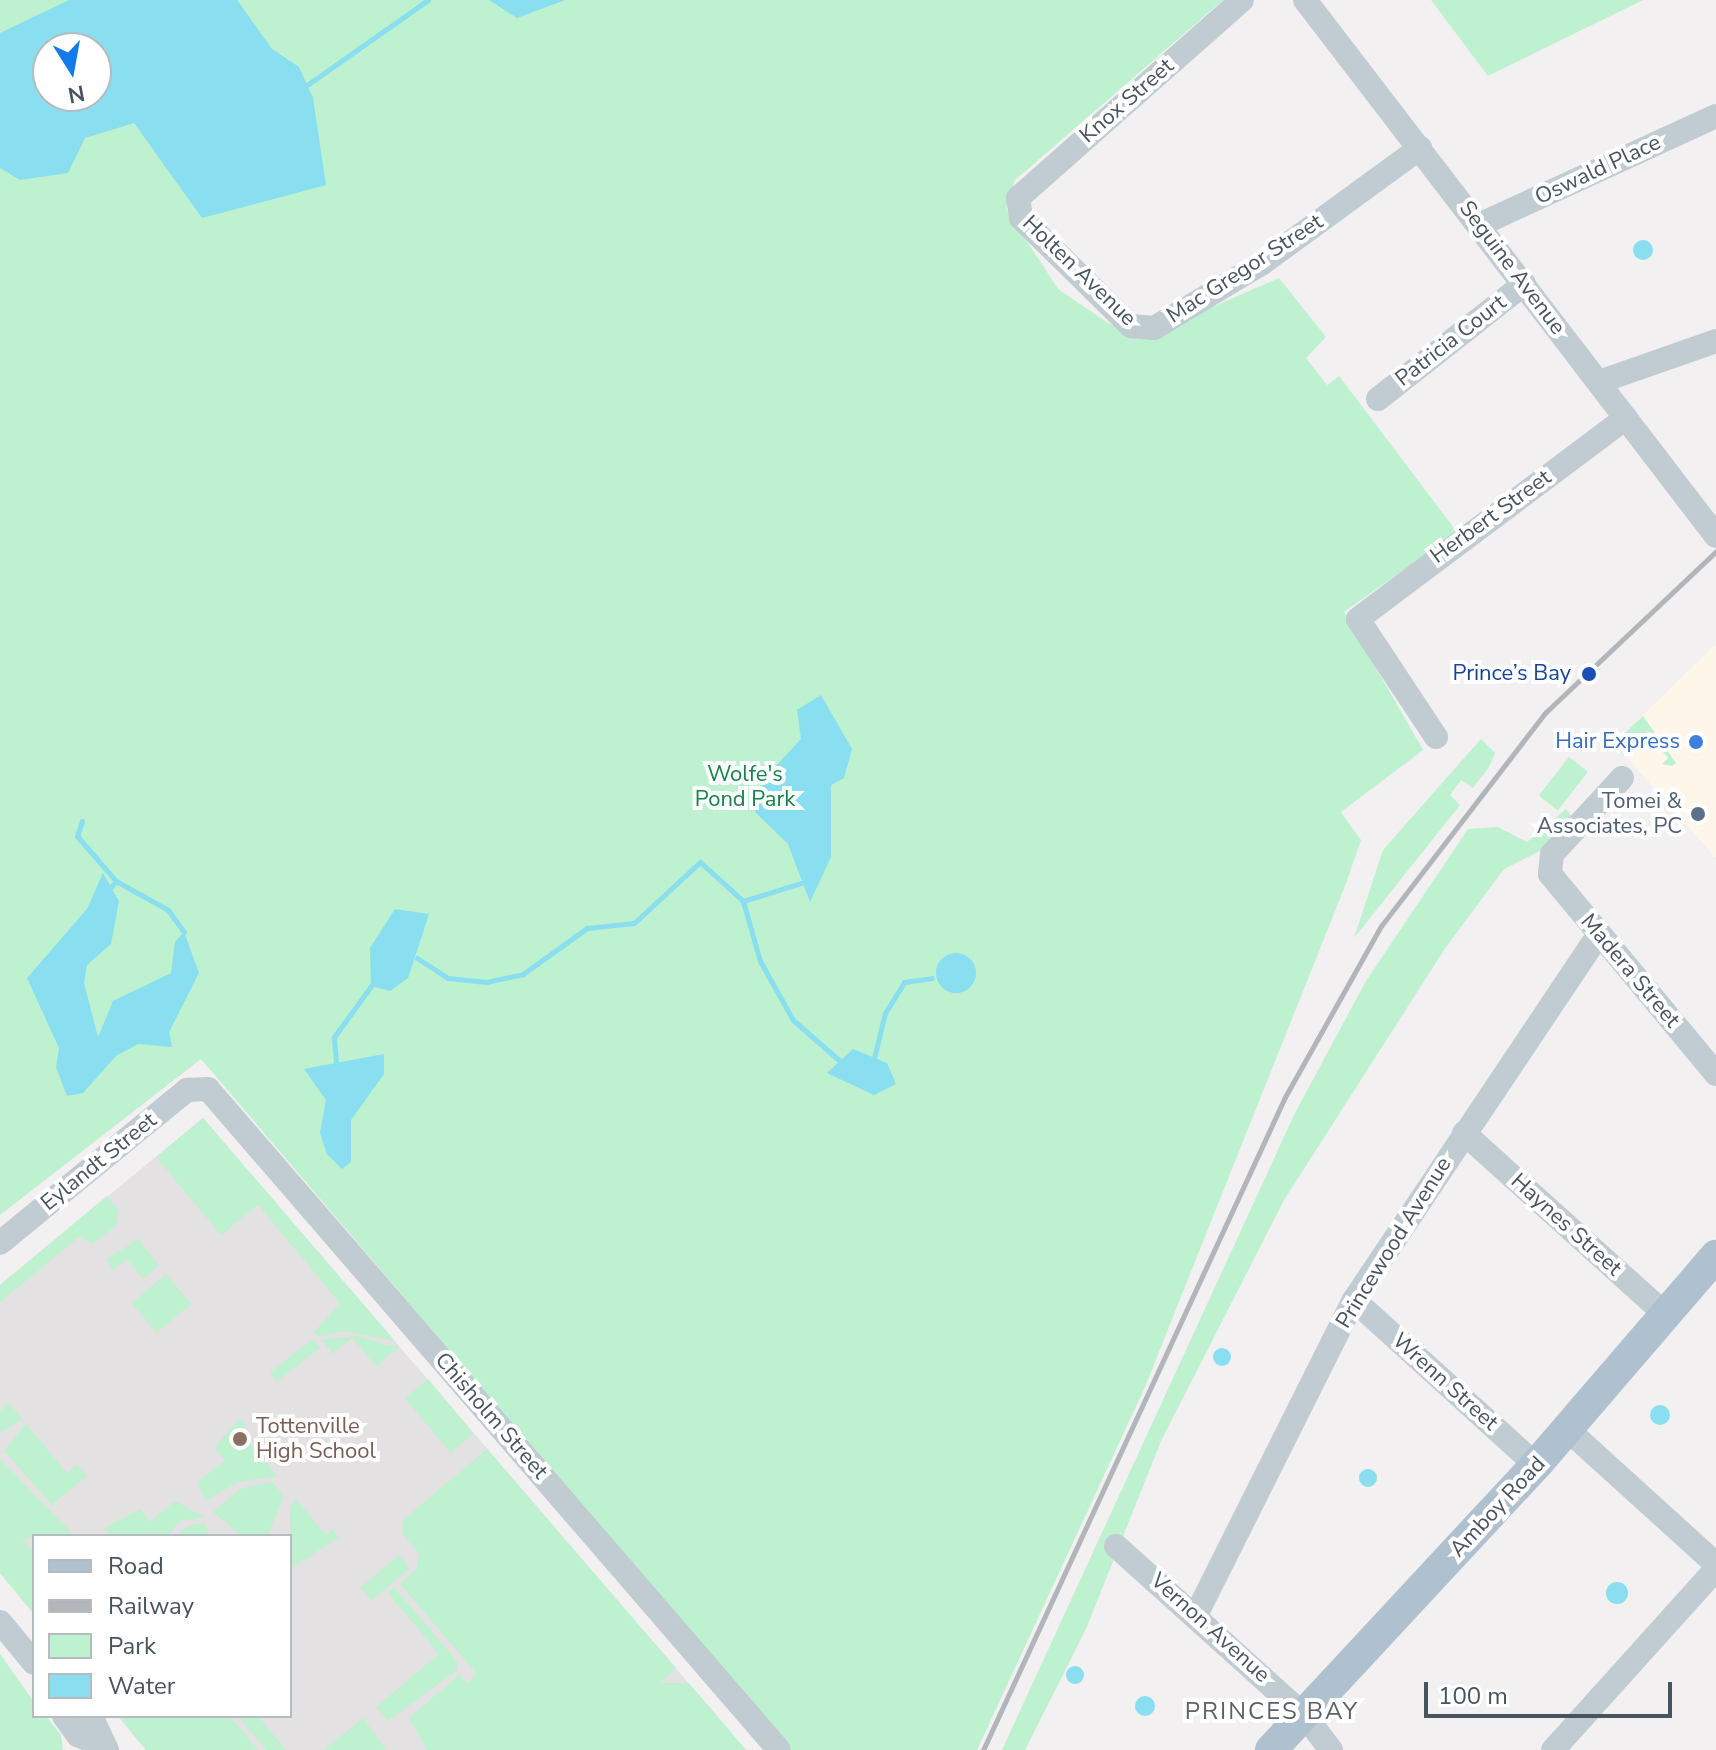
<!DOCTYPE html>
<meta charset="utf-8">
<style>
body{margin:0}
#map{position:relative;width:1716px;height:1750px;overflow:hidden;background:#f2f0f0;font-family:"Nunito Sans",sans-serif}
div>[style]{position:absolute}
.commercial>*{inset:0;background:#fdf6e9}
.education>*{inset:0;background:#e3e1e2}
.green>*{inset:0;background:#bdf1cf;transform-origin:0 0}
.water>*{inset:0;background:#89deef}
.round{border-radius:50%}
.stream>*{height:5px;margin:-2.5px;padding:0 2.5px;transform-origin:2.5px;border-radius:2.5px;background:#89deef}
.minor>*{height:24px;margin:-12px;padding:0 12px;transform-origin:12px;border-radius:12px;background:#c0cbd2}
.major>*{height:32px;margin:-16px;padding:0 16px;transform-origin:16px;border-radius:16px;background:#afc1cf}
.rail>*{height:5px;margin:-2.5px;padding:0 2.5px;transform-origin:2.5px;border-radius:2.5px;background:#b2b5ba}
.dots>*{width:22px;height:22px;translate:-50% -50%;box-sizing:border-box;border:4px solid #fff;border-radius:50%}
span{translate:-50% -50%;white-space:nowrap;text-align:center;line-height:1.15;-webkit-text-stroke:8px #fff;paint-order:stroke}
.street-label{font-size:22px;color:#47545e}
.transit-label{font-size:22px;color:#164399}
.right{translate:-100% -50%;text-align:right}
.shop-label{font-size:22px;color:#366cbe}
.park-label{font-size:22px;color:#148347}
.service-label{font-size:22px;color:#4e5e75}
.education-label{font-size:22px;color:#785e54}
.left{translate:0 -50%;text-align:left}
.neighbourhood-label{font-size:24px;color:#5c6165;letter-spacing:2px}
.legend{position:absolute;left:32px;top:1534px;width:260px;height:184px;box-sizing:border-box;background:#fff;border:2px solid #b5bbbf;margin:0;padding:10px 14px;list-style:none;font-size:24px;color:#47545e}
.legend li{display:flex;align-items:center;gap:16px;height:40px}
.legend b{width:40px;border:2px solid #b5bbbf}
.north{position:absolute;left:32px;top:32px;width:80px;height:80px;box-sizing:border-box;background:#fff;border:2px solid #b5bbbf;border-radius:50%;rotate:169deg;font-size:22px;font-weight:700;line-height:32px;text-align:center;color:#47545e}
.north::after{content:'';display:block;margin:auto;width:28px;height:36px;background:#137aea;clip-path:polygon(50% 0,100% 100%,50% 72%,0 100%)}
.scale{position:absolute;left:1424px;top:1682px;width:248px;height:36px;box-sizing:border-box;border:4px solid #47545e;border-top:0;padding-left:10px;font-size:24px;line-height:28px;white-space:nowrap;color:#47545e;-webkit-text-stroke:6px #fff;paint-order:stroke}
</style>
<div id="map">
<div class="commercial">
<div style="clip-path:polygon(1716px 644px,1716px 857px,1715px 857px,1614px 743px)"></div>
</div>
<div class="education">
<div style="clip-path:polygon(203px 1118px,746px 1750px,146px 1750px,118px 1716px,290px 1716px,290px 1536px,34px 1536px,34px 1614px,0 1573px,0 1285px)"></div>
</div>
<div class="green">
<div style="clip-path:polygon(evenodd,0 0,1223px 0,1015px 180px,1006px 209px,1058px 289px,1108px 323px,1146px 336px,1279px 278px,1326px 337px,1306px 358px,1327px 385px,1339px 376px,1457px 532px,1344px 612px,1423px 750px,1341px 812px,1361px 840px,1345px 886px,1145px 1387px,977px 1750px,790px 1750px,201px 1059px,0 1215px,0 0,48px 48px,96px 48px,96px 96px,48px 96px,48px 48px)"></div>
<div style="clip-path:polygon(1431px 0,1643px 0,1488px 76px)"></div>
<div style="clip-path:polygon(1643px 716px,1676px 763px,1672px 766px,1662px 764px,1668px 758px,1648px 734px,1624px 755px,1614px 743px)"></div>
<div style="clip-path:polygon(1481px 739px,1495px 753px,1489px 767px,1473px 788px,1461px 780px,1450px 795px,1460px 805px,1354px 938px,1383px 850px)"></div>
<div style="left:1569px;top:757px;width:24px;height:49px;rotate:38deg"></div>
<div style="clip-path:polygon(1566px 809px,1572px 817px,1546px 848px,1504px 869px,1446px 947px,1284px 1200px,1161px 1441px,1086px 1629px,1025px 1750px,1002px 1750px,1295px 1113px,1366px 981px,1468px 829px,1498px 827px,1527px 842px)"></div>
<div style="clip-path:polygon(203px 1118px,395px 1341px,344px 1331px,318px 1337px,314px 1332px,340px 1303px,258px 1205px,221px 1235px,156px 1157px)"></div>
<div style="clip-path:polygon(107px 1196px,118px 1209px,116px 1226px,92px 1244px,79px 1237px,0 1302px,0 1285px)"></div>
<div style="clip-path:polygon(138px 1239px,159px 1265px,143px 1279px,127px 1259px,112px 1271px,107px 1259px)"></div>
<div style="left:166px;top:1274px;width:39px;height:45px;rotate:50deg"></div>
<div style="clip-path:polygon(357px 1336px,388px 1345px,399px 1347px,376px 1366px,352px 1338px,333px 1354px,321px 1340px)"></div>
<div style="left:313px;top:1339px;width:11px;height:55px;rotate:52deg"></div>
<div style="left:428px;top:1379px;width:71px;height:30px;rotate:50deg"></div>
<div style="clip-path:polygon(9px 1403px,22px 1419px,0 1433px,0 1411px)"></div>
<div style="clip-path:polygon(240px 1418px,246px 1425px,240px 1431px,277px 1476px,238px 1482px,205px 1501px,198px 1482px,225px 1460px,215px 1447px)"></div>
<div style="clip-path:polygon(26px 1424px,67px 1473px,77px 1465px,87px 1476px,52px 1505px,4px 1451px)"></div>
<div style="clip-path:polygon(487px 1449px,676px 1668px,660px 1683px,689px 1683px,746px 1750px,427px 1750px,409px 1718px,459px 1675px,467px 1683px,477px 1674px,400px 1584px,417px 1569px,419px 1553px,403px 1535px,403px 1520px)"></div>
<div style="clip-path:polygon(0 1459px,72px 1533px,22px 1539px,34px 1554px,34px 1614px,0 1573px)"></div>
<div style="clip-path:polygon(273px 1482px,284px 1497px,267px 1536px,242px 1536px,213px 1512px,240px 1489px)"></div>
<div style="clip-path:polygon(296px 1499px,326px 1535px,333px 1530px,339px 1537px,290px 1569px,290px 1508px)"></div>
<div style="clip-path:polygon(175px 1501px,204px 1517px,180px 1521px,168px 1536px,111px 1536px,104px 1528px,140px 1509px,150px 1522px)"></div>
<div style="clip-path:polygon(204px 1523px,210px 1536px,175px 1536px,188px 1526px)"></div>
<div style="left:399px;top:1555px;width:17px;height:50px;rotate:50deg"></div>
<div style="clip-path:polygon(394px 1587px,457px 1661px,457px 1670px,388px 1721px,376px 1707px,439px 1654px,388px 1593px)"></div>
<div style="clip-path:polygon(0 1654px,34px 1702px,34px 1716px,46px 1716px,61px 1735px,63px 1750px,0 1750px)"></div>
<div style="clip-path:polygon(118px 1716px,230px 1716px,258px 1750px,146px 1750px)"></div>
<div style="clip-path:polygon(238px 1716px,258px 1716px,286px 1750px,266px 1750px)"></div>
<div style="clip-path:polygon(363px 1718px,386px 1750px,324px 1750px)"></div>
</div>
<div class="water">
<div style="clip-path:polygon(evenodd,69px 0,237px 0,272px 49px,299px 67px,313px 98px,326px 185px,202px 218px,134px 123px,85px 138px,68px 173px,20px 180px,0 168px,0 33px,69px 0,48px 48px,96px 48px,96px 96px,48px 96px,48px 48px)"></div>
<div style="clip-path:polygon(489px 0,565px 0,517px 18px)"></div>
<div class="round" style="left:1633px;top:240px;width:20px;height:20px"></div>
<div style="clip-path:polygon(821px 695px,852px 749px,844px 778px,831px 785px,831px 857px,810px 902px,788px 844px,755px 812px,763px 780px,801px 739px,797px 710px)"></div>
<div style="clip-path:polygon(103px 873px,119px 901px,111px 944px,87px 965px,84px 983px,98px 1037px,113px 1001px,171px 973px,175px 942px,184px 932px,199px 973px,169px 1032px,172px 1047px,138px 1044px,116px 1056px,83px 1093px,67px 1096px,56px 1067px,59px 1048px,27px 978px,87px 909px)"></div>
<div style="clip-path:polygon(395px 909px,429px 914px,408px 978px,390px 991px,371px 986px,370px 948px)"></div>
<div class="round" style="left:936px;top:953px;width:40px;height:40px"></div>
<div style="clip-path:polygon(853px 1049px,887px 1063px,896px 1084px,874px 1095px,827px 1073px)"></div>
<div style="clip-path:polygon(384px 1054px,384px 1074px,351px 1120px,351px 1162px,342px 1169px,327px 1154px,320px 1133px,326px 1100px,304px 1069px)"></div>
<div class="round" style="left:1213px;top:1348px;width:18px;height:18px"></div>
<div class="round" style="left:1650px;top:1405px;width:20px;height:20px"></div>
<div class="round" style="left:1359px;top:1469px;width:18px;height:18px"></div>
<div class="round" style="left:1606px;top:1582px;width:22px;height:22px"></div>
<div class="round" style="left:1066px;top:1666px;width:18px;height:18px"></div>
<div class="round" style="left:1135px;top:1696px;width:20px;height:20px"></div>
</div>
<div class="stream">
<div style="left:307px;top:85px;width:148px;rotate:-35.1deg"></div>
<div style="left:82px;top:821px;width:16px;rotate:108deg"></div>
<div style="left:77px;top:836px;width:60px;rotate:49.1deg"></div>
<div style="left:111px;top:887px;width:8px;rotate:-50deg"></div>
<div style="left:116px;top:881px;width:60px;rotate:29.1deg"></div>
<div style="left:168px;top:910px;width:27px;rotate:54deg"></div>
<div style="left:743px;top:901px;width:62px;rotate:74.2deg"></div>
<div style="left:760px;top:961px;width:68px;rotate:60.8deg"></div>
<div style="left:793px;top:1020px;width:62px;rotate:41.1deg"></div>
<div style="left:417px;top:958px;width:37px;rotate:33deg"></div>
<div style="left:448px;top:978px;width:38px;rotate:6deg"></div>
<div style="left:486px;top:982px;width:38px;rotate:-12deg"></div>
<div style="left:523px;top:974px;width:79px;rotate:-35.7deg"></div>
<div style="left:587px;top:928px;width:47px;rotate:-6.1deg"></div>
<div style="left:634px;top:923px;width:90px;rotate:-42.7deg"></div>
<div style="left:700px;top:862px;width:58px;rotate:42.2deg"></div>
<div style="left:743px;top:901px;width:61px;rotate:-17.2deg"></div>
<div style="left:874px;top:1058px;width:46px;rotate:-76.3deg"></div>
<div style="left:885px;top:1013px;width:36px;rotate:-58deg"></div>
<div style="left:904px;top:982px;width:28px;rotate:-8deg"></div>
<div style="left:336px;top:1062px;width:25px;rotate:-95deg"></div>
<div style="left:334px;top:1037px;width:63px;rotate:-54deg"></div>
</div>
<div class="minor">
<div style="left:1242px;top:0;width:299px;rotate:138.5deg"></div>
<div style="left:1018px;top:198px;width:20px;rotate:81deg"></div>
<div style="left:1021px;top:218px;width:154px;rotate:44.5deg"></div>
<div style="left:1131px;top:326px;width:23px;rotate:5deg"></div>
<div style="left:1154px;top:328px;width:125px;rotate:-30.9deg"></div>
<div style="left:1261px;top:264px;width:197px;rotate:-36.1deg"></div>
<div style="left:1305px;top:0;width:675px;rotate:52.52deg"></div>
<div style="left:1479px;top:225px;width:261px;rotate:-24.7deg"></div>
<div style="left:1599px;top:382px;width:124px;rotate:-19.3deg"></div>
<div style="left:1378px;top:399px;width:186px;rotate:-38.2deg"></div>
<div style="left:1436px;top:737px;width:141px;rotate:-123.5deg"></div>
<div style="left:1358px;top:619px;width:335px;rotate:-36.9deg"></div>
<div style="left:1622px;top:778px;width:103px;rotate:132.6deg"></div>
<div style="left:1552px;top:854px;width:20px;rotate:96deg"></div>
<div style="left:1550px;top:874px;width:260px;rotate:50.3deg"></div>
<div style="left:1464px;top:1133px;width:275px;rotate:42deg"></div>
<div style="left:0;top:1243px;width:242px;rotate:-39.3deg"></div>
<div style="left:187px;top:1090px;width:21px;rotate:-3deg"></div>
<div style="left:208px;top:1089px;width:873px;rotate:49.18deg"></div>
<div style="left:1354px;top:1300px;width:246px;rotate:42.2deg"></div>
<div style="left:1568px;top:1430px;width:200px;rotate:42.2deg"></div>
<div style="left:1116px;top:1546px;width:254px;rotate:42deg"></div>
<div style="left:1305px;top:1716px;width:43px;rotate:52.6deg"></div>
<div style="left:1197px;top:1613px;width:350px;rotate:-63.4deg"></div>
<div style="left:1354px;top:1300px;width:440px;rotate:-56.2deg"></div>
<div style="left:0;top:1622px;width:53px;rotate:50.3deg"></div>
<div style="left:64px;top:1716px;width:24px;rotate:54deg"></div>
<div style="left:78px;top:1735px;width:30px;rotate:24deg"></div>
<div style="left:91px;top:1716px;width:38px;rotate:65deg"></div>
<div style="left:1553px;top:1750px;width:244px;rotate:-48deg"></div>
</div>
<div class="major">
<div style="left:1271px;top:1750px;width:389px;rotate:-47.1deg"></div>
<div style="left:1536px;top:1465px;width:276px;rotate:-49.3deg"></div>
</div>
<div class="rail">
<div style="left:983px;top:1750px;width:719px;rotate:-65.18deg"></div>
<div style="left:1285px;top:1097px;width:196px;rotate:-60.7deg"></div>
<div style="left:1381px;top:926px;width:270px;rotate:-52.4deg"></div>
<div style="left:1546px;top:712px;width:234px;rotate:-43.4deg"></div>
</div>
<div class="dots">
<div style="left:1589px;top:674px;background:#1a4fb4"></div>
<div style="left:1696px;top:742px;background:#3f7fe0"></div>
<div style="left:1698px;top:814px;background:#5c6f8a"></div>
<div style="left:240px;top:1439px;background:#8d6e63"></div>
</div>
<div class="street-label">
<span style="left:1127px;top:101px;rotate:-41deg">Knox Street</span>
<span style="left:1598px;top:170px;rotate:-25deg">Oswald Place</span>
<span style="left:1512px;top:268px;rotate:53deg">Seguine Avenue</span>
<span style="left:1245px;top:269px;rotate:-33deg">Mac Gregor Street</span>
<span style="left:1079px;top:271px;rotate:44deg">Holten Avenue</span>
<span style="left:1451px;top:341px;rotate:-38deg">Patricia Court</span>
<span style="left:1491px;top:517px;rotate:-36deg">Herbert Street</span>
<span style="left:1630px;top:971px;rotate:50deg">Madera Street</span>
<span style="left:99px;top:1162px;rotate:-39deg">Eylandt Street</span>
<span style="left:1566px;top:1225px;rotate:42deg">Haynes Street</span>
<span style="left:1394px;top:1243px;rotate:-58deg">Princewood Avenue</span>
<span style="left:1445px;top:1382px;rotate:42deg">Wrenn Street</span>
<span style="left:491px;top:1416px;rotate:49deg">Chisholm Street</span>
<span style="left:1498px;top:1507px;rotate:-47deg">Amboy Road</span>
<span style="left:1210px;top:1628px;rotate:42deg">Vernon Avenue</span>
</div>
<div class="transit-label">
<span class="right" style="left:1571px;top:674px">Prince’s Bay</span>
</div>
<div class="shop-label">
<span class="right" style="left:1680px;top:742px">Hair Express</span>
</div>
<div class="park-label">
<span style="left:745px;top:787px">Wolfe's<br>Pond Park</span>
</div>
<div class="service-label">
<span class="right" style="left:1682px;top:814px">Tomei &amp;<br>Associates, PC</span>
</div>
<div class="education-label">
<span class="left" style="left:256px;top:1439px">Tottenville<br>High School</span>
</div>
<div class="neighbourhood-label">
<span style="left:1272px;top:1712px">PRINCES BAY</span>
</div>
<ul class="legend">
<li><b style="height:10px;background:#afc1cf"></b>Road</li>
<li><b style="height:10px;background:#b2b5ba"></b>Railway</li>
<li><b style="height:22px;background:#bdf1cf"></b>Park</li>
<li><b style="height:22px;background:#89deef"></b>Water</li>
</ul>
<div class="north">N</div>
<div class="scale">100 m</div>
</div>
